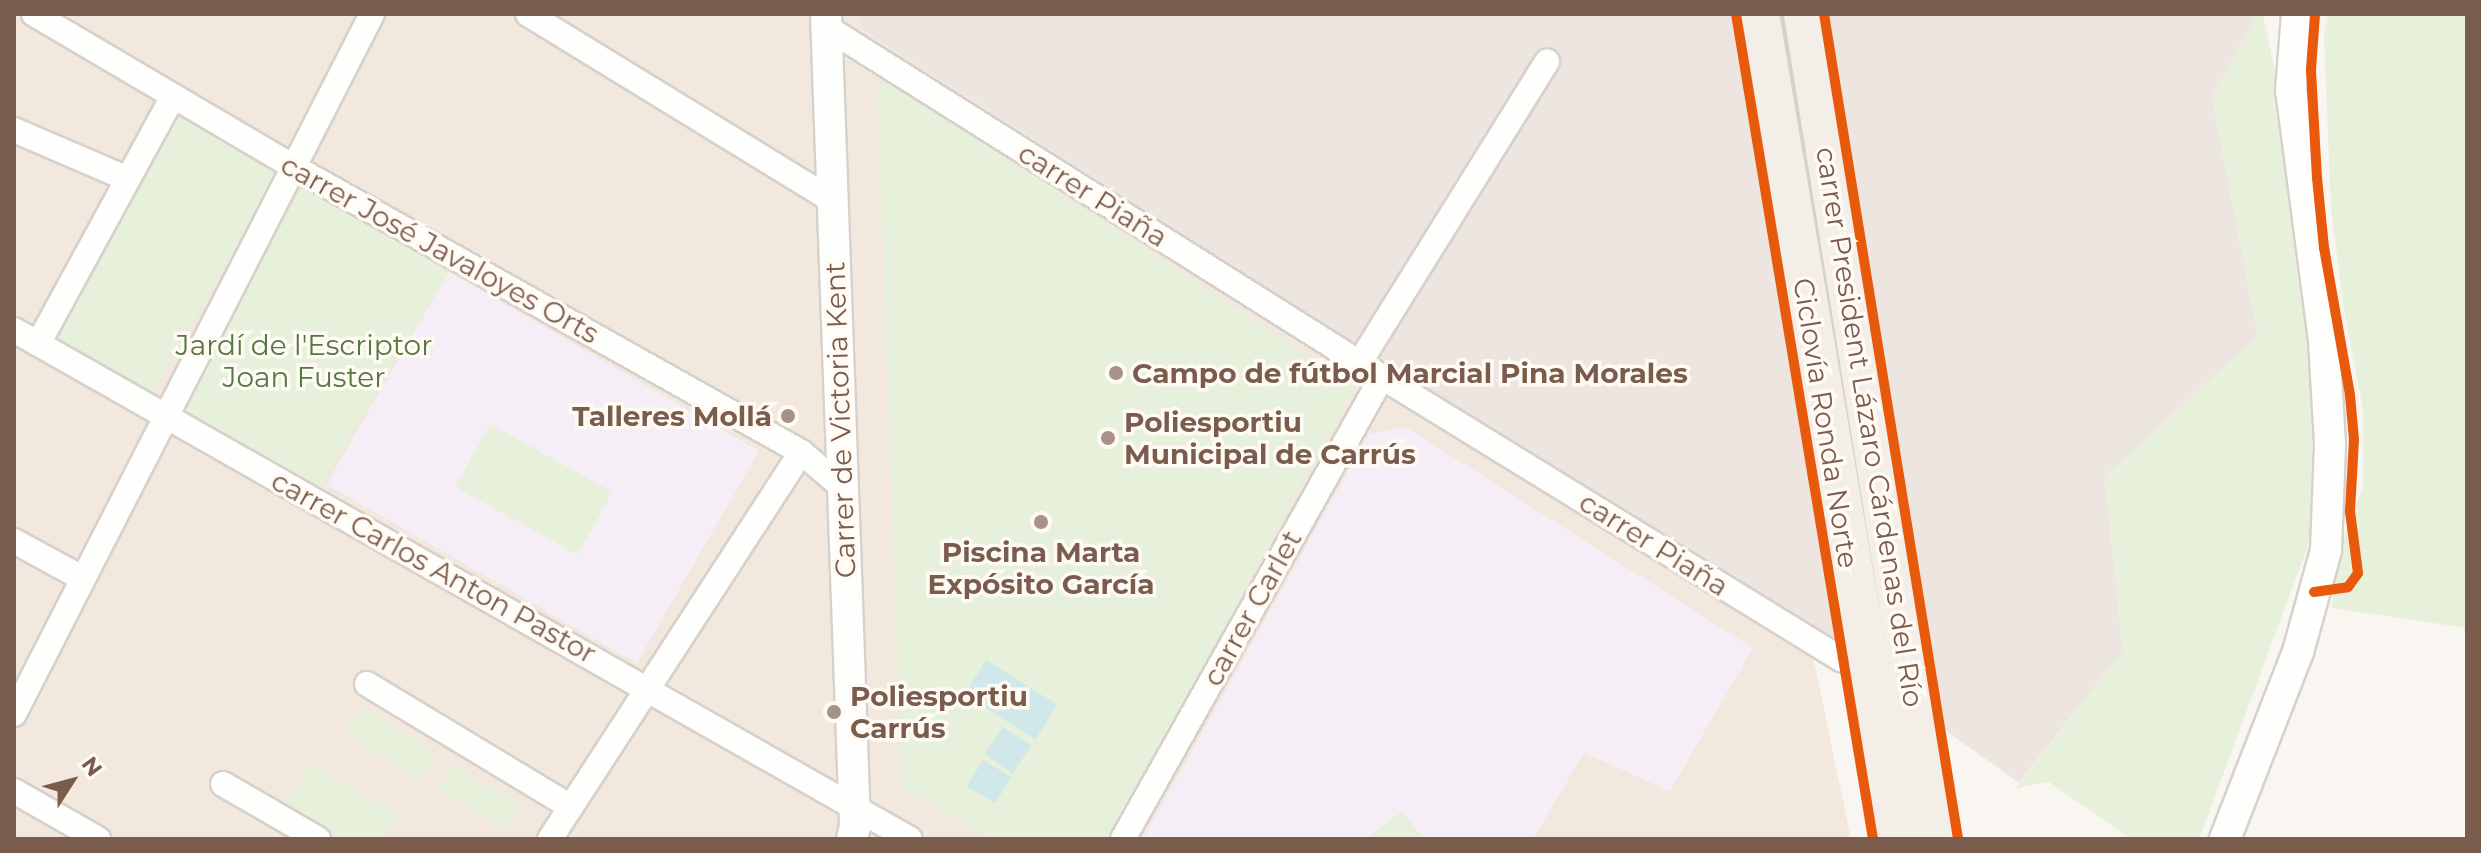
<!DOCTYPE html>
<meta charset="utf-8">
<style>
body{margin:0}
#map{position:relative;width:2481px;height:853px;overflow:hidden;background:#f9f5f0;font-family:Montserrat,sans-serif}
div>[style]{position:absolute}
.residential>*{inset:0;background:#f2e8de}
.industrial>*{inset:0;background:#ede5e0}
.education>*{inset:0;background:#f6eef6;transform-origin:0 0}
.green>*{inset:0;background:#e7f0db;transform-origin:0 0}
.water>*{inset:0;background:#d0e8ea;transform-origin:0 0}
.roads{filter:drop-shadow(2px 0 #d7d1cb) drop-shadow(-2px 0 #d7d1cb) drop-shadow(0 2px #d7d1cb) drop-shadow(0 -2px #d7d1cb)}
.minor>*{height:24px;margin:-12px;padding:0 12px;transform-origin:12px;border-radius:12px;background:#fefefd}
.tertiary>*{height:30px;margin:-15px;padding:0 15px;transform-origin:15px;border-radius:15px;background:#fefefd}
.primary>*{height:40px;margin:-20px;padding:0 20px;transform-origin:20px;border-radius:20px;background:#f3eee8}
.cycleway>*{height:10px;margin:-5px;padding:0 5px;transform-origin:5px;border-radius:5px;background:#e8590c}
.dots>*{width:22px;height:22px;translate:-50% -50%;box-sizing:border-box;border:4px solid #fffaf3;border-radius:50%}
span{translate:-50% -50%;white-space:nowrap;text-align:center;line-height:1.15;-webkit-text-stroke:7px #fffaf3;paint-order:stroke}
.street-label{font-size:28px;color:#7a5c4d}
.park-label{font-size:28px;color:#537a41}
.poi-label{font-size:28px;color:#7a5c4d;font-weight:700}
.left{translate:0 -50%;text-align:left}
.right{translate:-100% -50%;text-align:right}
.frame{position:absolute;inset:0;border:16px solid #7a5c4d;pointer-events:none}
.north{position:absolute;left:32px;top:741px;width:80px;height:80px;-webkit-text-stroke:6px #fffaf3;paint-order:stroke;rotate:54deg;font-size:22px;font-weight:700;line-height:32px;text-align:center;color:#7a5c4d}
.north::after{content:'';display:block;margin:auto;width:28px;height:36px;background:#7a5c4d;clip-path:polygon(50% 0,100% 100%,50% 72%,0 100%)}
</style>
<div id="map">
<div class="residential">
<div style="clip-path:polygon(14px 14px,859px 14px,860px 29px,1808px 632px,1851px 839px,14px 839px)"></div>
</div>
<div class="industrial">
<div style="clip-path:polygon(859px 14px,2258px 14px,2212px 97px,2258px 336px,2105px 477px,2123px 651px,2019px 783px,1808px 632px,860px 29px)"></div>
</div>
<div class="education">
<div style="left:449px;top:272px;width:358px;height:245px;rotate:30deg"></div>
<div style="clip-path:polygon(1406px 427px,1753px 648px,1670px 791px,1584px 753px,1533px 839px,1143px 839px,1369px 434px)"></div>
</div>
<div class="green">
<div style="clip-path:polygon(2258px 14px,2263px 14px,2313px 256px,2312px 535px,2199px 839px,2131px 839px,2049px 782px,2016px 788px,2123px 651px,2105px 477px,2258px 336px,2212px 97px)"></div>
<div style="clip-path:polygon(2329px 14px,2467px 14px,2467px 628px,2332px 608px,2334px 564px,2363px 487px,2363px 409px,2343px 304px,2331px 208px,2324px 35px)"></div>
<div style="clip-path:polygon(887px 80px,1355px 386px,1108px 839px,991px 839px,902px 788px,877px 85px)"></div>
<div style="left:177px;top:111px;width:119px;height:260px;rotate:30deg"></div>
<div style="left:304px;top:185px;width:169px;height:256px;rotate:31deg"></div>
<div style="left:490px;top:424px;width:140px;height:72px;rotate:29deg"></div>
<div style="left:361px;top:707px;width:88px;height:31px;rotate:32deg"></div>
<div style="clip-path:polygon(310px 764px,398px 814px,384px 839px,346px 839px,286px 806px)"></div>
<div style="left:453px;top:765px;width:79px;height:29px;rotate:30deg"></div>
<div style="clip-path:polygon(1402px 811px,1424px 839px,1366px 839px)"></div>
</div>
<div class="water">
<div style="left:986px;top:660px;width:84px;height:41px;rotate:32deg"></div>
<div style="left:1003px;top:727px;width:34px;height:33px;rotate:34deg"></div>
<div style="left:983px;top:760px;width:33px;height:31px;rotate:31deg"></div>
</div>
<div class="roads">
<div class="minor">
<div style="left:34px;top:14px;width:299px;rotate:30.5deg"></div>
<div style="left:292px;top:166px;width:584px;rotate:29.33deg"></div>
<div style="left:801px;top:452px;width:54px;rotate:40.5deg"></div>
<div style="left:528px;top:14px;width:356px;rotate:31.5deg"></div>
<div style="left:826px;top:27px;width:657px;rotate:32.19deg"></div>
<div style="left:1382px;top:377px;width:539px;rotate:31.57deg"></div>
<div style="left:1841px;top:659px;width:29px;rotate:18deg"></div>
<div style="left:14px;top:130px;width:124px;rotate:23.3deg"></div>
<div style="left:14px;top:330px;width:1030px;rotate:29.6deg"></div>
<div style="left:38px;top:344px;width:282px;rotate:-61.4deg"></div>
<div style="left:1360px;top:362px;width:354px;rotate:-58.1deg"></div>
<div style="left:14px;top:541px;width:77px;rotate:28.6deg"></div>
<div style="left:367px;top:684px;width:238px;rotate:31.1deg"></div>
<div style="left:14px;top:714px;width:786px;rotate:-62.91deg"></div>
<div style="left:223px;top:784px;width:110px;rotate:30.1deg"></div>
<div style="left:14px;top:791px;width:97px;rotate:29.7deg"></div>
<div style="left:550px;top:839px;width:461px;rotate:-57deg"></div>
<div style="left:1123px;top:839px;width:530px;rotate:-60.72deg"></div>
</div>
<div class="tertiary">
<div style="left:826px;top:14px;width:813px;rotate:87.95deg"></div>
<div style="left:855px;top:826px;width:13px;rotate:103deg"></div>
<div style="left:2225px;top:839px;width:201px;rotate:-68.7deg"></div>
<div style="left:2298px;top:652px;width:106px;rotate:-74.6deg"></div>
<div style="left:2326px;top:550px;width:106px;rotate:-87.8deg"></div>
<div style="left:2330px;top:444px;width:104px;rotate:-93.3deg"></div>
<div style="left:2324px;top:340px;width:251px;rotate:-97.5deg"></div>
<div style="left:2291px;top:91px;width:77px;rotate:-85.5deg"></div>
</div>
<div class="primary">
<div style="left:1759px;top:14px;width:837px;rotate:80.44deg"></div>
<div style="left:1804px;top:14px;width:836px;rotate:80.84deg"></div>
</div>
</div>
<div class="cycleway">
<div style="left:1736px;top:14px;width:836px;rotate:80.57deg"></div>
<div style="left:1824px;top:14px;width:836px;rotate:80.77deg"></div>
<div style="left:2314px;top:592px;width:34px;rotate:-8deg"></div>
<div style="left:2348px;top:587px;width:17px;rotate:-54deg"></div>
<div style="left:2358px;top:573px;width:63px;rotate:-97.4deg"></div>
<div style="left:2350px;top:511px;width:71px;rotate:-86.8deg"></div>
<div style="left:2354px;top:440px;width:45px;rotate:-95.1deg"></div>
<div style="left:2350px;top:395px;width:149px;rotate:-100deg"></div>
<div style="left:2324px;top:248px;width:70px;rotate:-95.7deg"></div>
<div style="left:2317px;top:178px;width:109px;rotate:-93.2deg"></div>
<div style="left:2311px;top:69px;width:55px;rotate:-85.8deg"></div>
</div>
<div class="dots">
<div style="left:1116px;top:373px;background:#a69286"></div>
<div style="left:788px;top:416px;background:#a69286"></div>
<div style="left:1108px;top:438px;background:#a69286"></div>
<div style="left:1041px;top:522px;background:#a69286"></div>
<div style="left:834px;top:712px;background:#a69286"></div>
</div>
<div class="street-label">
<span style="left:1093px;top:195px;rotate:32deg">carrer Piaña</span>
<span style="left:440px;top:249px;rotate:29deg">carrer José Javaloyes Orts</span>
<span style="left:840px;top:420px;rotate:-92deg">Carrer de Victoria Kent</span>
<span style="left:1826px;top:423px;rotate:81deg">Ciclovía Ronda Norte</span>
<span style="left:1870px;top:427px;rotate:81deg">carrer President Lázaro Cárdenas del Río</span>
<span style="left:1654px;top:544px;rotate:32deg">carrer Piaña</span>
<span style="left:434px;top:567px;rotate:29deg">carrer Carlos Anton Pastor</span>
<span style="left:1252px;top:608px;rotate:-61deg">carrer Carlet</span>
</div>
<div class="park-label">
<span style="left:304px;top:361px">Jardí de l'Escriptor<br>Joan Fuster</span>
</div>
<div class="poi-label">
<span class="left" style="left:1132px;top:373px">Campo de fútbol Marcial Pina Morales</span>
<span class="right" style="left:772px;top:416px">Talleres Mollá</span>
<span class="left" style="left:1124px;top:438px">Poliesportiu<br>Municipal de Carrús</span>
<span style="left:1041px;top:568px">Piscina Marta<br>Expósito García</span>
<span class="left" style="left:850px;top:712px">Poliesportiu<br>Carrús</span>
</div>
<div class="frame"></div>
<div class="north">N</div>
</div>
